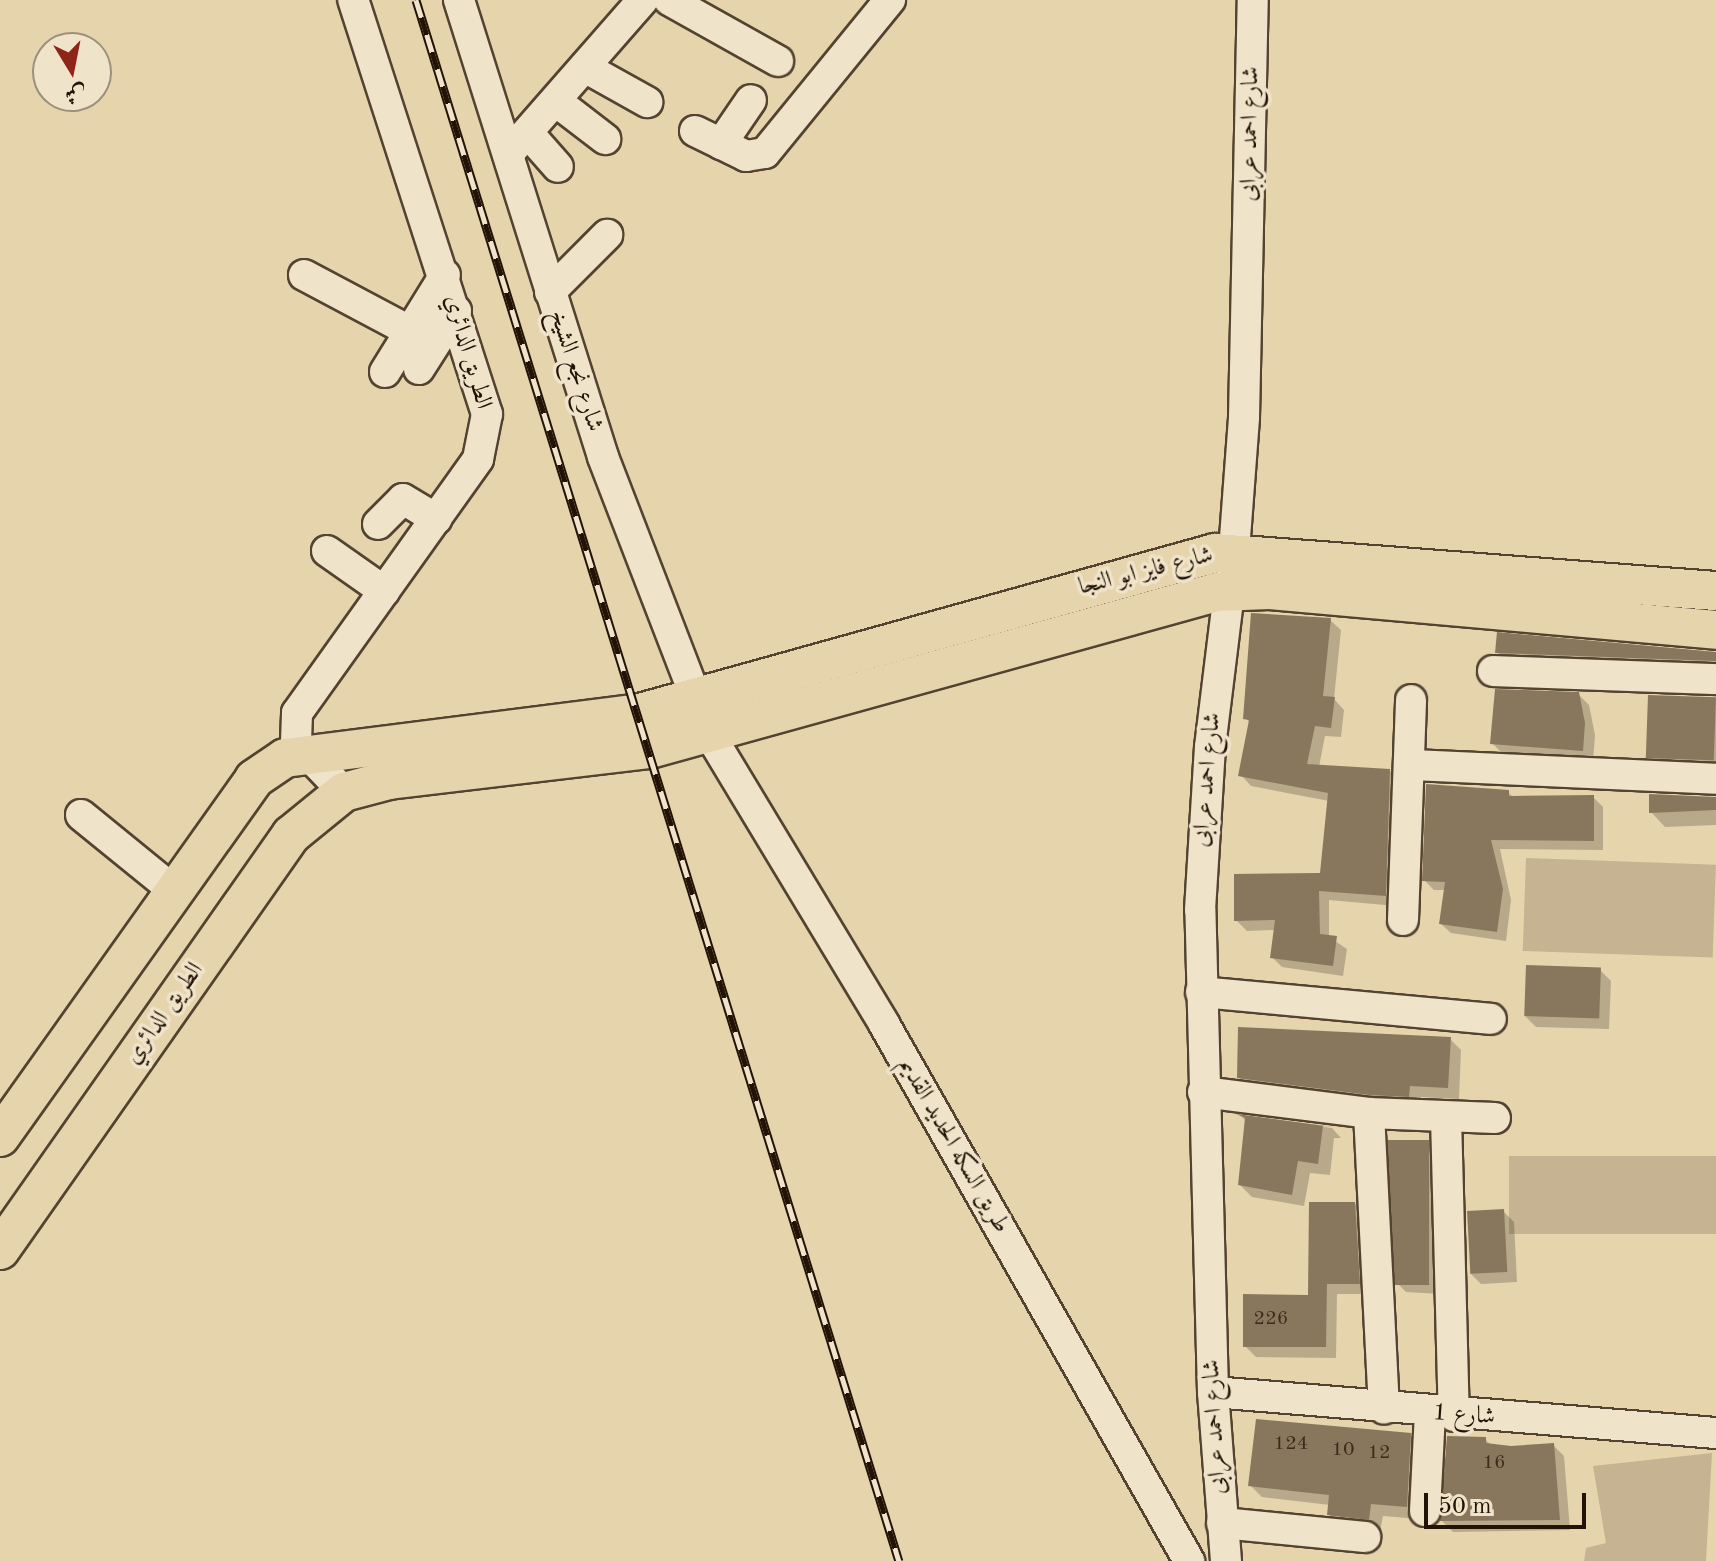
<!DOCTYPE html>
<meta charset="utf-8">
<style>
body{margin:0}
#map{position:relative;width:1716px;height:1561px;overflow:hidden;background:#e6d4ad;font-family:"Old Standard TT",Amiri,serif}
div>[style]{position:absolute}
.green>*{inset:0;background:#c5b391;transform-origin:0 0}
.shadow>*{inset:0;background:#0003}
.building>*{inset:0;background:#88775d;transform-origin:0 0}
.roads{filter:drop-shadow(2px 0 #534330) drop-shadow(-2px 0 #534330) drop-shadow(0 2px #534330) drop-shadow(0 -2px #534330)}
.minor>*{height:30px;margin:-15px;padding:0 15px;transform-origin:15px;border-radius:15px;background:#efe3ca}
.major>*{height:38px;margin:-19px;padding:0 19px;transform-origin:19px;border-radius:19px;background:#e6d4ad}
.rail>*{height:9px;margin-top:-4.5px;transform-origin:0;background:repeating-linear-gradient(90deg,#efe3ca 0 18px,#221306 0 36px);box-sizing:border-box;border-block:2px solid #221306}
span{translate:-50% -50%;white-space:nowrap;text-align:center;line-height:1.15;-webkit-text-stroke:7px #efe3ca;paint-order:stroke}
.number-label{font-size:20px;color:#3c2c1c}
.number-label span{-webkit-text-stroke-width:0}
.street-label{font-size:24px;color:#221306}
.north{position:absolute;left:32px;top:32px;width:80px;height:80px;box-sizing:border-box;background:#efe3ca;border:2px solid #9d907c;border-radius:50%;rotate:170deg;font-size:22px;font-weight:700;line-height:32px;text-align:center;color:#221306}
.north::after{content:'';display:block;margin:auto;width:28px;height:36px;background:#8f2418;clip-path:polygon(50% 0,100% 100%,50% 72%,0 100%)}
.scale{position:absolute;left:1424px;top:1493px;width:162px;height:36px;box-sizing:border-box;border:4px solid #221306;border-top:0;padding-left:10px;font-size:24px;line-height:28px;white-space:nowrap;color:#221306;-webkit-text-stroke:6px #efe3ca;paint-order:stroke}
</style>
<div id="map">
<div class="green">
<div style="left:1526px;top:858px;width:190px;height:93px;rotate:2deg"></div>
<div style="left:1716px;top:1156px;width:78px;height:207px;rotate:90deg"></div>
<div style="clip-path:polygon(1712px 1453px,1706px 1561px,1584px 1561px,1586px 1548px,1606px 1543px,1593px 1466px)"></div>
</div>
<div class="shadow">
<div style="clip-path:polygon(1330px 620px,1341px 630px,1334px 699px,1344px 710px,1341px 737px,1325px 736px,1319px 767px,1390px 771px,1400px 782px,1396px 906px,1329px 900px,1329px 937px,1347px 949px,1343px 976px,1282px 967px,1272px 957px,1275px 930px,1247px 931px,1236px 920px,1322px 875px,1329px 801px,1251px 786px,1241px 775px,1251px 724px,1246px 718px)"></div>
<div style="clip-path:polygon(1499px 635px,1716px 652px,1716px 678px,1512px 667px,1497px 652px)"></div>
<div style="clip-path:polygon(1578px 694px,1589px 705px,1595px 735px,1593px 761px,1503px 754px,1492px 743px)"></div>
<div style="clip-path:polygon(1716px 699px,1716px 774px,1665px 772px,1650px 757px)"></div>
<div style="clip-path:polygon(1508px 792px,1513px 797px,1593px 797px,1603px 807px,1603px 850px,1500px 849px,1511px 900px,1506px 941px,1451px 933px,1441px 924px,1445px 890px,1434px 890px,1424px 880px)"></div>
<div style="clip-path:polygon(1716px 799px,1716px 825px,1665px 827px,1651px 812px)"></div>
<div style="clip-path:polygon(1600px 970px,1611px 981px,1609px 1029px,1536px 1027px,1525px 1016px)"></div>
<div style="clip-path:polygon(1450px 1039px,1461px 1050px,1459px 1099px,1421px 1097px,1420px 1107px,1251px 1089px,1239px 1077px)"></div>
<div style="clip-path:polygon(1242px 1117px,1332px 1128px,1341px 1138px,1334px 1138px,1330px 1175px,1310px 1173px,1304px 1206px,1252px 1197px,1240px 1185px,1247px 1122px)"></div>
<div style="clip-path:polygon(1428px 1142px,1436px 1151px,1440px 1294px,1406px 1292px,1398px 1284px)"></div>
<div style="clip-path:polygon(1355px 1204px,1366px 1215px,1370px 1294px,1337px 1294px,1336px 1358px,1256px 1357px,1245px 1346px,1310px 1297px)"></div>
<div style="clip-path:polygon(1503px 1211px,1514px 1222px,1517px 1282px,1481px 1284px,1470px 1273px)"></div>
<div style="clip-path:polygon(1410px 1435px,1422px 1448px,1419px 1519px,1383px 1516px,1380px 1531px,1341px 1527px,1329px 1514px,1330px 1505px,1262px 1497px,1250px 1485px)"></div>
<div style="clip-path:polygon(1485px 1439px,1492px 1446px,1511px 1448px,1553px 1445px,1564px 1456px,1570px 1530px,1453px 1532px,1442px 1521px)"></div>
</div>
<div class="building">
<div style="clip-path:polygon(1251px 613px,1331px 618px,1323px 696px,1335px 697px,1331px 728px,1315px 726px,1307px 764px,1390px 769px,1386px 896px,1319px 891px,1320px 934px,1337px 936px,1333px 966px,1270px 958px,1275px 920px,1234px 921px,1234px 874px,1320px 873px,1328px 793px,1238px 776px,1249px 720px,1243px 719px)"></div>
<div style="clip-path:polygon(1497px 632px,1716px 652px,1716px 661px,1495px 653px)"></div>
<div style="clip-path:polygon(1495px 689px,1579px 692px,1585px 723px,1583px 751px,1490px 744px)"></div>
<div style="left:1648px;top:695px;width:68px;height:63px;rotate:2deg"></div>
<div style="clip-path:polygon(1426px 784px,1509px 790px,1509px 796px,1594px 795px,1594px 841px,1491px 840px,1503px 889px,1497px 932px,1439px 924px,1445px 882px,1422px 881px)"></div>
<div style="clip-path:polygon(1649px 794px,1716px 797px,1716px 810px,1649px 813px)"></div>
<div style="left:1526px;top:965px;width:75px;height:51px;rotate:2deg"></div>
<div style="clip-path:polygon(1238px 1027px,1451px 1037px,1448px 1088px,1410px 1086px,1409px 1097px,1370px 1095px,1237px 1078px)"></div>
<div style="clip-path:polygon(1236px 1114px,1333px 1127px,1323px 1126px,1318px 1164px,1298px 1161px,1292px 1195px,1238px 1185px,1245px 1118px)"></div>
<div style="left:1388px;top:1140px;width:41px;height:145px"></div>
<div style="clip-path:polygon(1309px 1202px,1355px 1202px,1360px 1284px,1327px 1284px,1326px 1347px,1243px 1347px,1243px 1294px,1308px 1295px)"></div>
<div style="left:1504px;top:1209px;width:63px;height:37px;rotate:87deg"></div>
<div style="clip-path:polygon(1256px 1419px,1411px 1433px,1407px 1507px,1371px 1504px,1369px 1520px,1327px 1515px,1329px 1495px,1248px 1486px)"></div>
<div style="clip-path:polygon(1447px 1436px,1486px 1437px,1486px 1443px,1511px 1446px,1554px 1443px,1560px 1520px,1440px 1521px)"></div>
</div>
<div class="roads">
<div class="minor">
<div style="left:459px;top:0;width:479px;rotate:72.5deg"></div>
<div style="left:603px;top:457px;width:298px;rotate:68.9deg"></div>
<div style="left:710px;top:735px;width:337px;rotate:58.9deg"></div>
<div style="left:884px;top:1024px;width:618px;rotate:60.4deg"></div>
<div style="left:669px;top:0;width:125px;rotate:29.2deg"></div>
<div style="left:588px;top:69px;width:68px;rotate:29.2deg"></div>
<div style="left:557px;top:102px;width:61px;rotate:37.6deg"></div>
<div style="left:695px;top:131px;width:57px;rotate:26.1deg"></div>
<div style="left:746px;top:156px;width:19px;rotate:-9deg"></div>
<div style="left:765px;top:153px;width:198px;rotate:-50.8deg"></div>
<div style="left:528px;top:133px;width:45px;rotate:48.6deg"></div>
<div style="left:721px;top:144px;width:53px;rotate:-55.7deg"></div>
<div style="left:508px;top:154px;width:205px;rotate:-48.8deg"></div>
<div style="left:304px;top:275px;width:121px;rotate:28deg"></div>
<div style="left:550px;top:292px;width:81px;rotate:-45deg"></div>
<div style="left:419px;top:369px;width:69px;rotate:-57.5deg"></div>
<div style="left:385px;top:372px;width:114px;rotate:-58.3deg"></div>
<div style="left:378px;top:524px;width:35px;rotate:-45deg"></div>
<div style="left:403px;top:499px;width:39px;rotate:31deg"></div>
<div style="left:327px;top:551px;width:70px;rotate:35.1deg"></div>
<div style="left:1493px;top:671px;width:223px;rotate:2.1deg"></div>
<div style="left:1411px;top:765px;width:305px;rotate:2.6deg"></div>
<div style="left:344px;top:792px;width:69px;rotate:-133.8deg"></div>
<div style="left:296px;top:742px;width:29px;rotate:-88deg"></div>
<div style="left:297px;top:713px;width:312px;rotate:-54.5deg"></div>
<div style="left:478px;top:459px;width:46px;rotate:-78.7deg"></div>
<div style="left:487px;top:414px;width:435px;rotate:-107.9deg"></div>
<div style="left:81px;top:815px;width:117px;rotate:39.1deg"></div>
<div style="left:1403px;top:920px;width:220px;rotate:-87.9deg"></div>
<div style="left:1201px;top:992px;width:291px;rotate:5.3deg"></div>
<div style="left:1203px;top:1092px;width:167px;rotate:7.2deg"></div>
<div style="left:1369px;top:1113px;width:126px;rotate:2.3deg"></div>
<div style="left:1369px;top:1113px;width:296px;rotate:87.1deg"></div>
<div style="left:1446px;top:1117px;width:299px;rotate:88.5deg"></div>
<div style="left:1213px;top:1392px;width:505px;rotate:4.66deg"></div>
<div style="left:1425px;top:1511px;width:98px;rotate:-87.1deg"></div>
<div style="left:1222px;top:1523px;width:144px;rotate:5.6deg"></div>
<div style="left:1226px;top:1561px;width:169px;rotate:-94.4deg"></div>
<div style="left:1213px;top:1392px;width:482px;rotate:-91.5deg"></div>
<div style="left:1200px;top:910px;width:163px;rotate:-86.5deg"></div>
<div style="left:1210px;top:747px;width:197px;rotate:-83deg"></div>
<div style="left:1234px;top:551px;width:134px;rotate:-85.7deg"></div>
<div style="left:1244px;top:417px;width:417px;rotate:-88.8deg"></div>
</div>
<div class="major">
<div style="left:0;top:1137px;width:439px;rotate:-54.6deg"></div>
<div style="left:254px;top:779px;width:37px;rotate:-34deg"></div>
<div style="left:285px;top:758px;width:358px;rotate:-7.2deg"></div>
<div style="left:640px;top:713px;width:597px;rotate:-15.55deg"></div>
<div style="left:1215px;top:553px;width:502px;rotate:4.34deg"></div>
<div style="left:0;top:1250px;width:507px;rotate:-54.96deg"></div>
<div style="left:291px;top:835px;width:68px;rotate:-39.1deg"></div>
<div style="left:344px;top:792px;width:47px;rotate:-14.9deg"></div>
<div style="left:389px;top:780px;width:263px;rotate:-6.8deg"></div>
<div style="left:650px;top:749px;width:588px;rotate:-15.48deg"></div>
<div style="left:1217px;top:592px;width:52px;rotate:-2.2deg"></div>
<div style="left:1269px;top:590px;width:449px;rotate:5.1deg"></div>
</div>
</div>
<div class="rail">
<div style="left:416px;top:0;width:1634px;rotate:72.81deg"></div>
</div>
<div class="number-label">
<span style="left:1271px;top:1319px">226</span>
<span style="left:1291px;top:1444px">124</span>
<span style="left:1343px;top:1450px">10</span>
<span style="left:1379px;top:1453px">12</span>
<span style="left:1494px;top:1463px">16</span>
</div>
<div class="street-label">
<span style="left:1251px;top:134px;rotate:-89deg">شارع احمد عرابى</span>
<span style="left:467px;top:352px;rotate:74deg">الطريق الدائري</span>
<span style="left:575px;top:371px;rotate:72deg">شارع نجع الشيخ</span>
<span style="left:1146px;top:572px;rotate:-14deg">شارع فايز ابو النجا</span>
<span style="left:1208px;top:780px;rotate:-85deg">شارع احمد عرابى</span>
<span style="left:165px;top:1014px;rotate:-55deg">الطريق الدائري</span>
<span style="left:953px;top:1146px;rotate:60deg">طريق السكه الحديد القديم</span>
<span style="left:1464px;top:1416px;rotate:4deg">شارع 1</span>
<span style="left:1216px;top:1427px;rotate:-93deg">شارع احمد عرابى</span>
</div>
<div class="north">ش</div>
<div class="scale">50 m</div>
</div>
